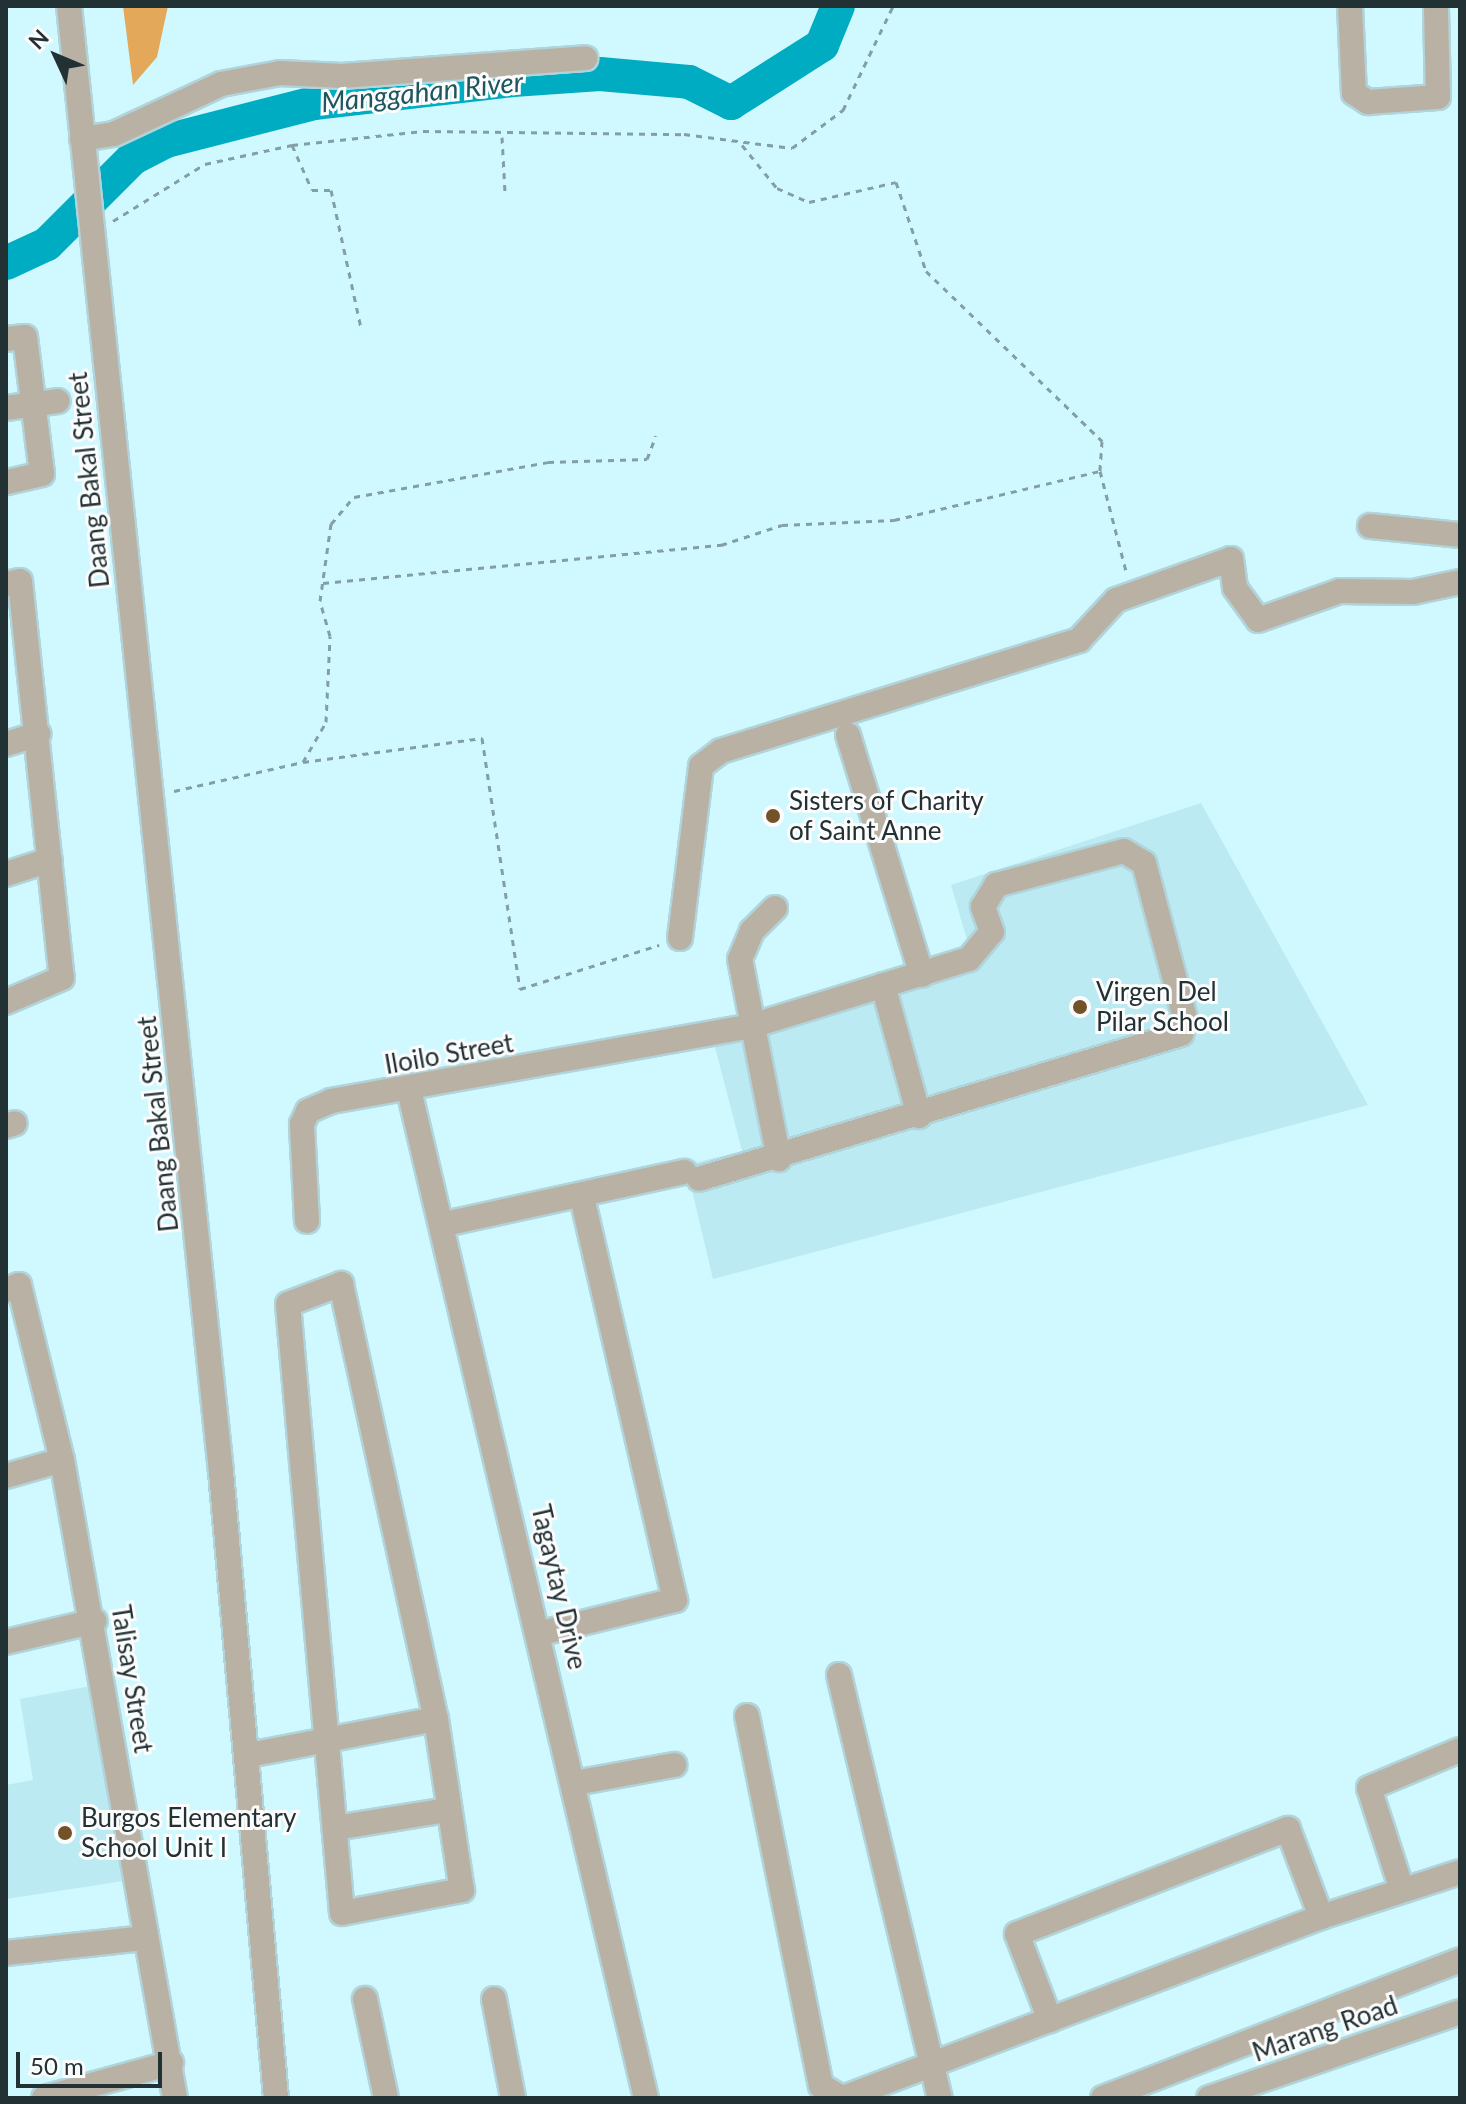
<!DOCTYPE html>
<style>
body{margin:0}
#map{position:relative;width:1466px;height:2104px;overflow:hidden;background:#d0f8ff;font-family:Lato,sans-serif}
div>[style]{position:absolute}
.built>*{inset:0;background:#bbeaf3}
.forest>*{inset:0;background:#e3a85a}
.river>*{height:34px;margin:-17px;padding:0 17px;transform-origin:17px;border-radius:17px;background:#00acc1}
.path>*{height:3px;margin-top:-1.5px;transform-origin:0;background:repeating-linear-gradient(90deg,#829fa4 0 6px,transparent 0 12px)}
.roads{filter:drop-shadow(2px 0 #b1d4da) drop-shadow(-2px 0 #b1d4da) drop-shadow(0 2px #b1d4da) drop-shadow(0 -2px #b1d4da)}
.minor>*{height:24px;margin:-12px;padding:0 12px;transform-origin:12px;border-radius:12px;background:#bab1a5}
.dots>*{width:22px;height:22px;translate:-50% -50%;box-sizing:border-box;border:4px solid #fcfcfc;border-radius:50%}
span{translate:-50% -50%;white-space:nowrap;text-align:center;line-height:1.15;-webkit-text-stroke:6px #fcfcfc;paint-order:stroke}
.street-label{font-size:26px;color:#223134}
.poi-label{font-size:26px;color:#223134}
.left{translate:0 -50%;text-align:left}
.water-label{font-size:28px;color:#1e565f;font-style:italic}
.frame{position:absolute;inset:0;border:8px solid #223134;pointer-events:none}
.north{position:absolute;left:16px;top:16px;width:80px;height:80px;-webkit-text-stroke:6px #fcfcfc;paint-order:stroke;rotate:314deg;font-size:22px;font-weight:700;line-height:32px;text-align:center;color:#223134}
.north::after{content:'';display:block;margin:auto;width:28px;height:36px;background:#223134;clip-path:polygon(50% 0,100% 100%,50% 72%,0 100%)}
.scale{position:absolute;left:16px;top:2052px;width:146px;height:36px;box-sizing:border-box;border:4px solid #223134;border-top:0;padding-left:10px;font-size:24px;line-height:28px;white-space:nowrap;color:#223134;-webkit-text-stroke:6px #fcfcfc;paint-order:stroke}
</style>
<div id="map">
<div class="built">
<div style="clip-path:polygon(1201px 803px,1368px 1105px,713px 1279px,686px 1165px,742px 1151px,715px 1047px,975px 967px,951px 885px)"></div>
<div style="clip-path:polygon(102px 1684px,130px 1880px,6px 1899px,6px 1785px,33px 1780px,20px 1699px)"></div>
</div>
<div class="forest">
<div style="clip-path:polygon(123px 6px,168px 6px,157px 57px,133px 85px)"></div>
</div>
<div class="river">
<div style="left:6px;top:263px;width:45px;rotate:-24.9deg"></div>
<div style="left:47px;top:244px;width:122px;rotate:-45deg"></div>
<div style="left:133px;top:158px;width:37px;rotate:-27deg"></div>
<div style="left:166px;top:141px;width:153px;rotate:-14.4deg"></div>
<div style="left:314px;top:103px;width:200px;rotate:-6.6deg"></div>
<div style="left:513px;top:80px;width:87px;rotate:-3.9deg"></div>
<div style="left:600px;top:74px;width:89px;rotate:5.1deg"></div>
<div style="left:689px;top:82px;width:47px;rotate:26.6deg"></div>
<div style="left:731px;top:103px;width:108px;rotate:-32.5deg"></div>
<div style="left:822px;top:45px;width:42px;rotate:-67.7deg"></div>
</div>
<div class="path">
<div style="left:502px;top:137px;width:55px;rotate:86.9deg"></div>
<div style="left:292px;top:145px;width:49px;rotate:66deg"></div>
<div style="left:312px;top:190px;width:19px"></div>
<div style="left:331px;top:190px;width:141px;rotate:77.7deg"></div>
<div style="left:742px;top:145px;width:55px;rotate:50.9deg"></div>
<div style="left:777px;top:188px;width:35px;rotate:24deg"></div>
<div style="left:809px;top:202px;width:89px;rotate:-12.9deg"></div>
<div style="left:896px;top:182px;width:94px;rotate:71.4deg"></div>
<div style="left:926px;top:271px;width:245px;rotate:44deg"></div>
<div style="left:1102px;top:441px;width:30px;rotate:94deg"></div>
<div style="left:1100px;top:471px;width:107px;rotate:75.4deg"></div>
<div style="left:113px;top:221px;width:108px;rotate:-31.8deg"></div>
<div style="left:205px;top:164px;width:89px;rotate:-12.3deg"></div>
<div style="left:292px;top:145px;width:132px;rotate:-6.1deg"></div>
<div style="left:423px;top:131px;width:261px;rotate:0.7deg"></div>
<div style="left:684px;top:134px;width:109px;rotate:7.4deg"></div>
<div style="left:792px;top:148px;width:64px;rotate:-36.7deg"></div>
<div style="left:843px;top:110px;width:115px;rotate:-64.3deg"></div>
<div style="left:323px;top:583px;width:400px;rotate:-5.5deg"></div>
<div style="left:721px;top:545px;width:64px;rotate:-18.2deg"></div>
<div style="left:782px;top:525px;width:112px;rotate:-2.6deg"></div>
<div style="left:894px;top:520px;width:212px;rotate:-13.4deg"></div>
<div style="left:303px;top:762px;width:181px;rotate:-7.6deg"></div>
<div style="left:482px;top:738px;width:254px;rotate:81.4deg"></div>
<div style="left:520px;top:989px;width:146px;rotate:-17.6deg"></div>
<div style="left:174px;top:791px;width:132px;rotate:-12.7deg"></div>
<div style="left:303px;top:762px;width:46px;rotate:-60.1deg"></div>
<div style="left:326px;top:722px;width:86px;rotate:-87.3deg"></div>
<div style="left:330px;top:636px;width:36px;rotate:-106deg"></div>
<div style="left:320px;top:601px;width:78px;rotate:-81.9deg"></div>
<div style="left:331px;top:524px;width:35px;rotate:-50deg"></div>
<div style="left:354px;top:497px;width:197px;rotate:-10.2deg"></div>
<div style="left:548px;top:462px;width:99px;rotate:-1.7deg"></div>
<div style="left:647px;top:459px;width:25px;rotate:-69deg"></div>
</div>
<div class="roads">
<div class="minor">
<div style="left:69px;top:6px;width:1474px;rotate:84.08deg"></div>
<div style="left:221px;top:1472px;width:628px;rotate:84.98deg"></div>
<div style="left:1350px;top:6px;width:87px;rotate:87.4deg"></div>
<div style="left:1354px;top:93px;width:17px;rotate:33deg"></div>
<div style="left:1368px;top:102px;width:70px;rotate:-4.1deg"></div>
<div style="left:1438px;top:97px;width:91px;rotate:-91.3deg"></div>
<div style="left:82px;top:139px;width:32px;rotate:-9deg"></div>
<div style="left:114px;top:134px;width:118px;rotate:-25deg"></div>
<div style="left:221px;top:84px;width:60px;rotate:-10.6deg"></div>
<div style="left:280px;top:73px;width:62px;rotate:2.8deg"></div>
<div style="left:342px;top:76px;width:244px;rotate:-4.2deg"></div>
<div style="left:6px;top:339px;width:19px;rotate:-6deg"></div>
<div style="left:25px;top:337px;width:138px;rotate:82.9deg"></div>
<div style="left:42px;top:474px;width:37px;rotate:167deg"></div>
<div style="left:6px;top:408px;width:52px;rotate:-7.7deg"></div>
<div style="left:1370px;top:526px;width:90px;rotate:5.7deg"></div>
<div style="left:6px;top:584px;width:14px;rotate:-12deg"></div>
<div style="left:20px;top:581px;width:399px;rotate:84deg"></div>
<div style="left:62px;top:978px;width:61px;rotate:156.8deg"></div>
<div style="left:848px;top:735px;width:251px;rotate:72.9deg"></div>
<div style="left:6px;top:744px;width:34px;rotate:-17deg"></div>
<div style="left:6px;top:874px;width:46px;rotate:-17.7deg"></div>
<div style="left:775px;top:908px;width:33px;rotate:135deg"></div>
<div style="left:752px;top:931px;width:30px;rotate:113deg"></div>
<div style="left:740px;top:959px;width:204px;rotate:79deg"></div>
<div style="left:680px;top:938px;width:173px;rotate:-83deg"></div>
<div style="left:701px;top:766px;width:25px;rotate:-37deg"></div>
<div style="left:721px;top:751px;width:375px;rotate:-17.2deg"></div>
<div style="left:1079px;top:640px;width:54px;rotate:-47.2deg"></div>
<div style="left:1116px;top:600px;width:122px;rotate:-19.6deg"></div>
<div style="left:1231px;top:559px;width:29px;rotate:82deg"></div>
<div style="left:1235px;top:588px;width:39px;rotate:54deg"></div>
<div style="left:1258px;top:620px;width:87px;rotate:-19.5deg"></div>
<div style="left:1340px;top:591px;width:73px;rotate:0.8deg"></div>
<div style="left:1413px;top:592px;width:48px;rotate:-12deg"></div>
<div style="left:883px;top:985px;width:136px;rotate:74.6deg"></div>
<div style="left:409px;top:1090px;width:1035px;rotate:76.77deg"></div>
<div style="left:6px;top:1126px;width:9px;rotate:-18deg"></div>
<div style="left:307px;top:1221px;width:97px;rotate:-93deg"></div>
<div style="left:302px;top:1124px;width:14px;rotate:-65deg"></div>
<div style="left:308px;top:1111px;width:25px;rotate:-23deg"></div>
<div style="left:331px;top:1101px;width:424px;rotate:-10.1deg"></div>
<div style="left:748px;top:1027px;width:231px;rotate:-17.1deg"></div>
<div style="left:969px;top:959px;width:35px;rotate:-50deg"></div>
<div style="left:992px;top:932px;width:27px;rotate:-110deg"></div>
<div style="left:983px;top:907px;width:26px;rotate:-59deg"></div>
<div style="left:996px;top:885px;width:132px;rotate:-14.9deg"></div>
<div style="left:1124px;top:851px;width:23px;rotate:31deg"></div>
<div style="left:1144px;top:863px;width:160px;rotate:75.2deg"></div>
<div style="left:1185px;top:1018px;width:16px;rotate:104deg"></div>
<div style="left:1181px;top:1034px;width:503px;rotate:163.26deg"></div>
<div style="left:445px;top:1224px;width:245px;rotate:-12.3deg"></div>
<div style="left:341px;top:1284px;width:445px;rotate:77.7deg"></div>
<div style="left:436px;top:1719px;width:173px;rotate:81.4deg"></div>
<div style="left:462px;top:1890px;width:122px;rotate:169.1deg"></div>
<div style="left:342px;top:1913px;width:611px;rotate:-95.07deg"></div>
<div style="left:288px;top:1304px;width:57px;rotate:-20.7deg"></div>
<div style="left:6px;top:1290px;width:14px;rotate:-21deg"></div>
<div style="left:19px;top:1285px;width:180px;rotate:76.2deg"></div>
<div style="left:62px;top:1460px;width:648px;rotate:79.96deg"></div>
<div style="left:6px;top:1476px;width:58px;rotate:-15.9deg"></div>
<div style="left:542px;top:1633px;width:137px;rotate:-13.9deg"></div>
<div style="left:675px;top:1600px;width:415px;rotate:-103deg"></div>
<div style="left:6px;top:1642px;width:91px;rotate:-13.3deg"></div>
<div style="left:839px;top:1675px;width:435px;rotate:76.6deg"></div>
<div style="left:747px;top:1716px;width:377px;rotate:78.7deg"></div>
<div style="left:821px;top:2086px;width:24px;rotate:30deg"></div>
<div style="left:249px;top:1755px;width:190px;rotate:-10.9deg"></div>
<div style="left:575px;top:1783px;width:101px;rotate:-10.3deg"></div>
<div style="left:335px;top:1828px;width:113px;rotate:-9.1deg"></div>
<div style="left:1402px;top:1890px;width:107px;rotate:-107.9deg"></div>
<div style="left:1369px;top:1788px;width:99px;rotate:-22.7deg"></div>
<div style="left:6px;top:1953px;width:140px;rotate:-6.2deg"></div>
<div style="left:365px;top:1999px;width:101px;rotate:78deg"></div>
<div style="left:494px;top:1999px;width:101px;rotate:79.1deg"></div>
<div style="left:1050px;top:2020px;width:92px;rotate:-111deg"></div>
<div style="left:1017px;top:1934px;width:291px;rotate:-21.2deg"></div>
<div style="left:1288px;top:1829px;width:94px;rotate:69.4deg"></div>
<div style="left:44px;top:2098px;width:132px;rotate:-15.4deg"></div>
<div style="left:843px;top:2098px;width:511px;rotate:-20.74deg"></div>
<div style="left:1321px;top:1917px;width:146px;rotate:-17.9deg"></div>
<div style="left:1103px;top:2098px;width:383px;rotate:-21.1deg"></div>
<div style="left:1209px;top:2098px;width:265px;rotate:-18.9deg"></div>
</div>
</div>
<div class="dots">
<div style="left:773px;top:816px;background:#725228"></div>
<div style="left:1080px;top:1007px;background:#725228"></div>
<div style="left:65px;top:1833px;background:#725228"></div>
</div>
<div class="street-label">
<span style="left:89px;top:480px;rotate:-96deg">Daang Bakal Street</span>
<span style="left:449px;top:1054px;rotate:-10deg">Iloilo Street</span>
<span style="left:158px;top:1124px;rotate:-96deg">Daang Bakal Street</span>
<span style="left:559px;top:1587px;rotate:77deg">Tagaytay Drive</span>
<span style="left:132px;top:1679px;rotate:81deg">Talisay Street</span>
<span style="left:1325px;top:2029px;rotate:-19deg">Marang Road</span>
</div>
<div class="poi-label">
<span class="left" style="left:789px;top:816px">Sisters of Charity<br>of Saint Anne</span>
<span class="left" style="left:1096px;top:1007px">Virgen Del<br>Pilar School</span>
<span class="left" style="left:81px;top:1833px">Burgos Elementary<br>School Unit I</span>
</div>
<div class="water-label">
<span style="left:422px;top:91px;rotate:-6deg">Manggahan River</span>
</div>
<div class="frame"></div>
<div class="north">N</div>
<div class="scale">50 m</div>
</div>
